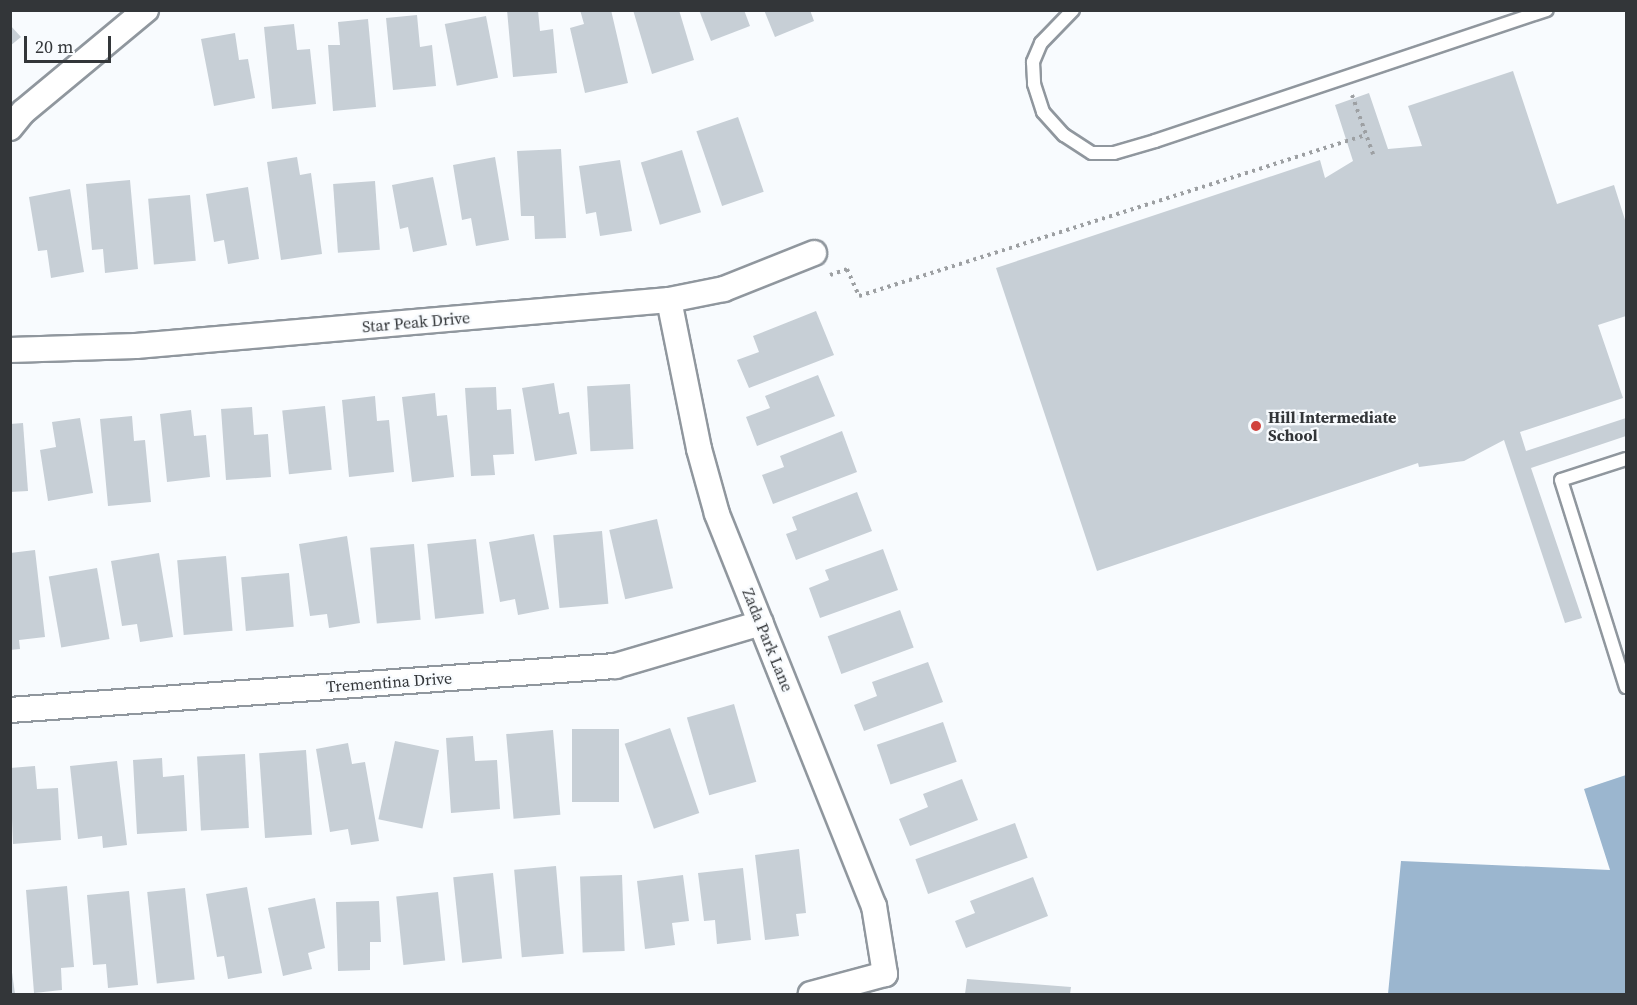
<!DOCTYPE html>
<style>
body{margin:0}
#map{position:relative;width:1637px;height:1005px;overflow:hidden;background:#f8fbfe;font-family:"Source Serif 4",serif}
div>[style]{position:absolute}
.water>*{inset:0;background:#9bb6cf}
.building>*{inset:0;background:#c7cfd6;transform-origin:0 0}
.path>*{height:4px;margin-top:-2px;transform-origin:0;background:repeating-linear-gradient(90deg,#9da0a3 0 3px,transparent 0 7.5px)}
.roads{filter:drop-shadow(2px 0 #90979e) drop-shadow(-2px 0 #90979e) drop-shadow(0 2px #90979e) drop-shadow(0 -2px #90979e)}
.lane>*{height:12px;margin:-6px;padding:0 6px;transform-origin:6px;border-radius:6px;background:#fff}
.street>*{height:24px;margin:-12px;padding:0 12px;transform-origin:12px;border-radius:12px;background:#fff}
.dots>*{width:16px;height:16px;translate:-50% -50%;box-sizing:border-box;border:3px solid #f8fbfe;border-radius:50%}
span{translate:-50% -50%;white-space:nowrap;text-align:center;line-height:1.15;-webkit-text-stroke:4.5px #f8fbfe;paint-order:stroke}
.street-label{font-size:16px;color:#333639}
.poi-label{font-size:16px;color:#333639;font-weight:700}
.left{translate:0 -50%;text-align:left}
.frame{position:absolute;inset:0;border:12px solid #333639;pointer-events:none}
.scale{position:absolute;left:24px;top:36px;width:87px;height:27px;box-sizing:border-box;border:3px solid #333639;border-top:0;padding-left:8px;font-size:18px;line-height:21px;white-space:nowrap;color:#333639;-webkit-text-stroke:4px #f8fbfe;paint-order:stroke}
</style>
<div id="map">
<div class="water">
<div style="clip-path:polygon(1626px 775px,1626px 994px,1388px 994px,1401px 861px,1610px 870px,1584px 789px)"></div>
</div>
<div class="building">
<div style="clip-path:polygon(507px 10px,538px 10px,540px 31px,553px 29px,557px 73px,513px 77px)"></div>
<div style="clip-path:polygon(580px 10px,611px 10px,628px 83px,585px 93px,570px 28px,584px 24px)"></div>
<div style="clip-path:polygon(633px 10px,679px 10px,694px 60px,652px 74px)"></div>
<div style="clip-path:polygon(699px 10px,744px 10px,750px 26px,711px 41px)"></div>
<div style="clip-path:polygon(764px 10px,810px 10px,814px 21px,775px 37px)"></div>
<div style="clip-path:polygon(417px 15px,420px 47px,432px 45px,436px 86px,393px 90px,386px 18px)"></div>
<div style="left:486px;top:16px;width:63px;height:42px;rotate:79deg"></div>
<div style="clip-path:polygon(368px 19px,376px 107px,333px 111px,328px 45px,340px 45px,338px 22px)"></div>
<div style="clip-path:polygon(294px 24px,297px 50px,310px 49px,316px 104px,272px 109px,264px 27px)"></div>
<div style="clip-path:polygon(10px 25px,21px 37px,10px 46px)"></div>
<div style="clip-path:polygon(235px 33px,239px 60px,248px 59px,255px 98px,214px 106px,201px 39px)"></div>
<div style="clip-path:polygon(1513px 71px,1557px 204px,1614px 185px,1626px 223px,1626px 316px,1598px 325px,1623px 398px,1520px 432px,1526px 451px,1626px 418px,1626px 436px,1531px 468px,1582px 618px,1565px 623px,1504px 440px,1464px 461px,1419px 467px,1418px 463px,1097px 571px,996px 268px,1320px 160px,1325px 178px,1353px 161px,1335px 105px,1369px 93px,1388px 149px,1422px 146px,1408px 106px)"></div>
<div style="left:738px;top:117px;width:79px;height:44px;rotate:71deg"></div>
<div style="clip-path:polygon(561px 149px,566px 238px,535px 239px,534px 216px,521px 216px,517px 151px)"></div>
<div style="left:682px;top:150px;width:65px;height:43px;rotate:73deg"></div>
<div style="clip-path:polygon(297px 157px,300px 175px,311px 173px,322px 254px,281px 260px,267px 162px)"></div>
<div style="clip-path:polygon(495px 157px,509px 240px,476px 246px,471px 218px,462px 220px,453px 165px)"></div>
<div style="clip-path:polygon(620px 160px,632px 231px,600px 236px,596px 212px,586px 214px,579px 166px)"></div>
<div style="clip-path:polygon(433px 177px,447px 245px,413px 252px,408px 227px,400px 229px,392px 185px)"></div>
<div style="clip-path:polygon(130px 180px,138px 269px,105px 273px,103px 249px,92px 250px,86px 184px)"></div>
<div style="left:375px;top:181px;width:69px;height:42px;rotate:86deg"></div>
<div style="clip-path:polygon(248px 187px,259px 259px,228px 264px,224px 240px,214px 242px,206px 194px)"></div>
<div style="clip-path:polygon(70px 189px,84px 272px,51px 278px,47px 250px,38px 251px,29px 197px)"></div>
<div style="left:190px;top:195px;width:66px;height:42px;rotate:85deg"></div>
<div style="clip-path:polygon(816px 311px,834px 355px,749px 388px,737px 360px,759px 352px,753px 336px)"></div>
<div style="clip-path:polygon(818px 375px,835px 416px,757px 446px,746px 417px,770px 408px,765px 396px)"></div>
<div style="clip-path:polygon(554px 383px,559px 414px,569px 412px,577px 454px,535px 461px,522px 388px)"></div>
<div style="left:630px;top:384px;width:65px;height:43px;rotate:87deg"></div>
<div style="clip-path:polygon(496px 387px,497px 410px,511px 409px,514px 454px,493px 455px,495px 475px,471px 476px,465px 388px)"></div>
<div style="clip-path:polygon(435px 393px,437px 416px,447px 415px,454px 477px,412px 482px,402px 397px)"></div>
<div style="clip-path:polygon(375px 396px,377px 421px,389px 420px,394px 472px,349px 477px,342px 400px)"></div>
<div style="left:325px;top:406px;width:64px;height:43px;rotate:84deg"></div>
<div style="clip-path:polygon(252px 407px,254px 435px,268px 434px,271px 477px,226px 480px,221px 409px)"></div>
<div style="clip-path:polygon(191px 410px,194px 436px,206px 435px,210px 477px,167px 482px,160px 414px)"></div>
<div style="clip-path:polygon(132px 416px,134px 441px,145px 440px,151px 502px,108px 506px,100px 419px)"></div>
<div style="clip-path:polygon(80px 418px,93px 493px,48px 501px,40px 450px,56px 447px,52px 422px)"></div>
<div style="clip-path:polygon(23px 423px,28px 491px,10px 492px,10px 424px)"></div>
<div style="clip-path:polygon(842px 431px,857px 472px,773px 504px,762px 475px,784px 467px,780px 456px)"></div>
<div style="clip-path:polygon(857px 492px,872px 531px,796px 560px,786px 534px,797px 530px,792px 517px)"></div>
<div style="left:657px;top:519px;width:71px;height:49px;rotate:77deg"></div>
<div style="left:602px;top:531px;width:73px;height:49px;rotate:85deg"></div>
<div style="clip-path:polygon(534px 534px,549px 609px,518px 615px,515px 599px,500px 602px,489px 542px)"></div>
<div style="clip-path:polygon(347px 536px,360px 623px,329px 628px,327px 614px,310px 616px,299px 544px)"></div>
<div style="left:476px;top:539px;width:75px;height:49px;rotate:84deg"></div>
<div style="left:414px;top:544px;width:76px;height:44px;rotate:85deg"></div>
<div style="clip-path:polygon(883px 549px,898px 590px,820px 618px,809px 588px,829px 580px,825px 570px)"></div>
<div style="clip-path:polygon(35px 550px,45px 637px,19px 640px,20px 649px,10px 650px,10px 553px)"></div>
<div style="clip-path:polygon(159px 553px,173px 637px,140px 642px,137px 624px,122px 626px,111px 561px)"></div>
<div style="left:226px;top:556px;width:75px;height:49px;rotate:85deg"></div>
<div style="left:97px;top:568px;width:72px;height:49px;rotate:80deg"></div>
<div style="left:289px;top:573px;width:54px;height:48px;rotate:85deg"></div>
<div style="left:900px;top:610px;width:40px;height:77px;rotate:70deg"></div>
<div style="clip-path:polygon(928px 662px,943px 702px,864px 731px,854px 705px,877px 696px,872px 682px)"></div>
<div style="left:734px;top:704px;width:81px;height:49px;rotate:74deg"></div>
<div style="left:943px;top:722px;width:42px;height:70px;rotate:71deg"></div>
<div style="left:670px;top:728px;width:90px;height:48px;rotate:71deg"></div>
<div style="left:572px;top:729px;width:47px;height:73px"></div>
<div style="left:553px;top:730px;width:85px;height:47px;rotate:85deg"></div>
<div style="clip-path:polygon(473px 736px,475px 761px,497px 760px,500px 809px,451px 813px,446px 738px)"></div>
<div style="left:395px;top:741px;width:45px;height:80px;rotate:12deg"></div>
<div style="clip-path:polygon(348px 743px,352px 764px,365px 762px,379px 841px,351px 845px,348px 829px,330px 832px,316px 749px)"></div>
<div style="left:306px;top:750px;width:85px;height:47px;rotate:86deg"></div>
<div style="left:245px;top:754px;width:74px;height:48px;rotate:87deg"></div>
<div style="clip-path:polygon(162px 758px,163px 777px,184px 775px,187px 831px,137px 834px,133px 760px)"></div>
<div style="clip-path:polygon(117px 761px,127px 845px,103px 848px,102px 836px,78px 839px,70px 766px)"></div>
<div style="clip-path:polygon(35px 766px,37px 789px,58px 788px,61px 840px,13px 844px,10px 768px)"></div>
<div style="clip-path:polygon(962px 779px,978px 820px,910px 846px,899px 819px,928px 807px,923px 794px)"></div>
<div style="left:1015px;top:823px;width:37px;height:106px;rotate:70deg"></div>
<div style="clip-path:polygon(799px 849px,806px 913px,796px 914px,799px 936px,765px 940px,755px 855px)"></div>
<div style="left:556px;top:866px;width:88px;height:42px;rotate:85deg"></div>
<div style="clip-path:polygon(743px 868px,751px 940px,717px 944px,715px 920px,704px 921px,698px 873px)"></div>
<div style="left:493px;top:873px;width:86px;height:40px;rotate:84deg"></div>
<div style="left:622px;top:875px;width:76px;height:42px;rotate:88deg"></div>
<div style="clip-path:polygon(683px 875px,689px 921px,672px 923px,675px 945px,645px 949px,637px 881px)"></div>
<div style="clip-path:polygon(1033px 877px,1048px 916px,966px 948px,955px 921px,975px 913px,970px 901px)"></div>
<div style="clip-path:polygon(67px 886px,74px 967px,61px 968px,62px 990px,34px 993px,26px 890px)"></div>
<div style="clip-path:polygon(247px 887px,262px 973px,228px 979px,224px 956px,217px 957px,206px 894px)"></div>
<div style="left:185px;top:888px;width:92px;height:38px;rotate:84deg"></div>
<div style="clip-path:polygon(129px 891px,138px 985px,108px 988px,106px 964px,93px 965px,87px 895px)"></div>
<div style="left:438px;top:892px;width:69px;height:42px;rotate:84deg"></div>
<div style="clip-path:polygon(315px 898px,325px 948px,308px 953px,312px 969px,283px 976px,268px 908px)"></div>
<div style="clip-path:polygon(379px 901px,381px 942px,370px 942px,370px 970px,338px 971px,336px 902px)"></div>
<div style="clip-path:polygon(10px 958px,15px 994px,10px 994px)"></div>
<div style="clip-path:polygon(967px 979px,1071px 987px,1070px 994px,965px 994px)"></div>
</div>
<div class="path">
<div style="left:1352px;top:95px;width:63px;rotate:70.4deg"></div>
<div style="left:830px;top:275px;width:18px;rotate:-19deg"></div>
<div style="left:847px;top:269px;width:30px;rotate:66deg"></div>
<div style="left:859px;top:296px;width:532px;rotate:-17.62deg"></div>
</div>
<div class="roads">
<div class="lane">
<div style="left:1073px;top:10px;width:46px;rotate:134.1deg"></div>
<div style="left:1041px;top:43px;width:21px;rotate:113deg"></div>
<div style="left:1033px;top:62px;width:22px;rotate:87deg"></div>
<div style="left:1034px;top:84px;width:29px;rotate:72deg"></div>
<div style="left:1043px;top:112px;width:31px;rotate:48deg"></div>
<div style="left:1064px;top:135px;width:33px;rotate:33deg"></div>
<div style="left:1092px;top:153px;width:22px"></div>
<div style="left:1114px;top:153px;width:43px;rotate:-16.3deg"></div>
<div style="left:1155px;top:141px;width:413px;rotate:-18.5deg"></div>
<div style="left:1626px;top:459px;width:68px;rotate:162.1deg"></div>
<div style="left:1561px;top:480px;width:217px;rotate:72.6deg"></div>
</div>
<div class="street">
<div style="left:10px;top:128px;width:21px;rotate:-51deg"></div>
<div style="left:23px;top:112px;width:160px;rotate:-39.7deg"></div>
<div style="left:669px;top:300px;width:152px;rotate:78.6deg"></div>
<div style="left:699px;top:449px;width:67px;rotate:74.5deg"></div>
<div style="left:717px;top:514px;width:422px;rotate:68.2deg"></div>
<div style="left:874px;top:906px;width:69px;rotate:80.8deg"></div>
<div style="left:885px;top:974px;width:77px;rotate:164.9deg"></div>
<div style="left:10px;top:350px;width:126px;rotate:-1.8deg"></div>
<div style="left:136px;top:346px;width:535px;rotate:-4.93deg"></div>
<div style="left:669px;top:300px;width:56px;rotate:-11.3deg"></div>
<div style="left:724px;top:289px;width:97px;rotate:-21.8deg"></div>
<div style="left:10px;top:710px;width:607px;rotate:-4.16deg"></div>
<div style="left:615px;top:666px;width:152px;rotate:-16.4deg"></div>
</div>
</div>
<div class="dots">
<div style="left:1256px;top:426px;background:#d0423d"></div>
</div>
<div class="street-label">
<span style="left:416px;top:322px;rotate:-5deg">Star Peak Drive</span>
<span style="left:768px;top:640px;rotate:68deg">Zada Park Lane</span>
<span style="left:389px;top:682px;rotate:-4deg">Trementina Drive</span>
</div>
<div class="poi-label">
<span class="left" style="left:1268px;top:426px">Hill Intermediate<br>School</span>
</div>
<div class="frame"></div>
<div class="scale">20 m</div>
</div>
